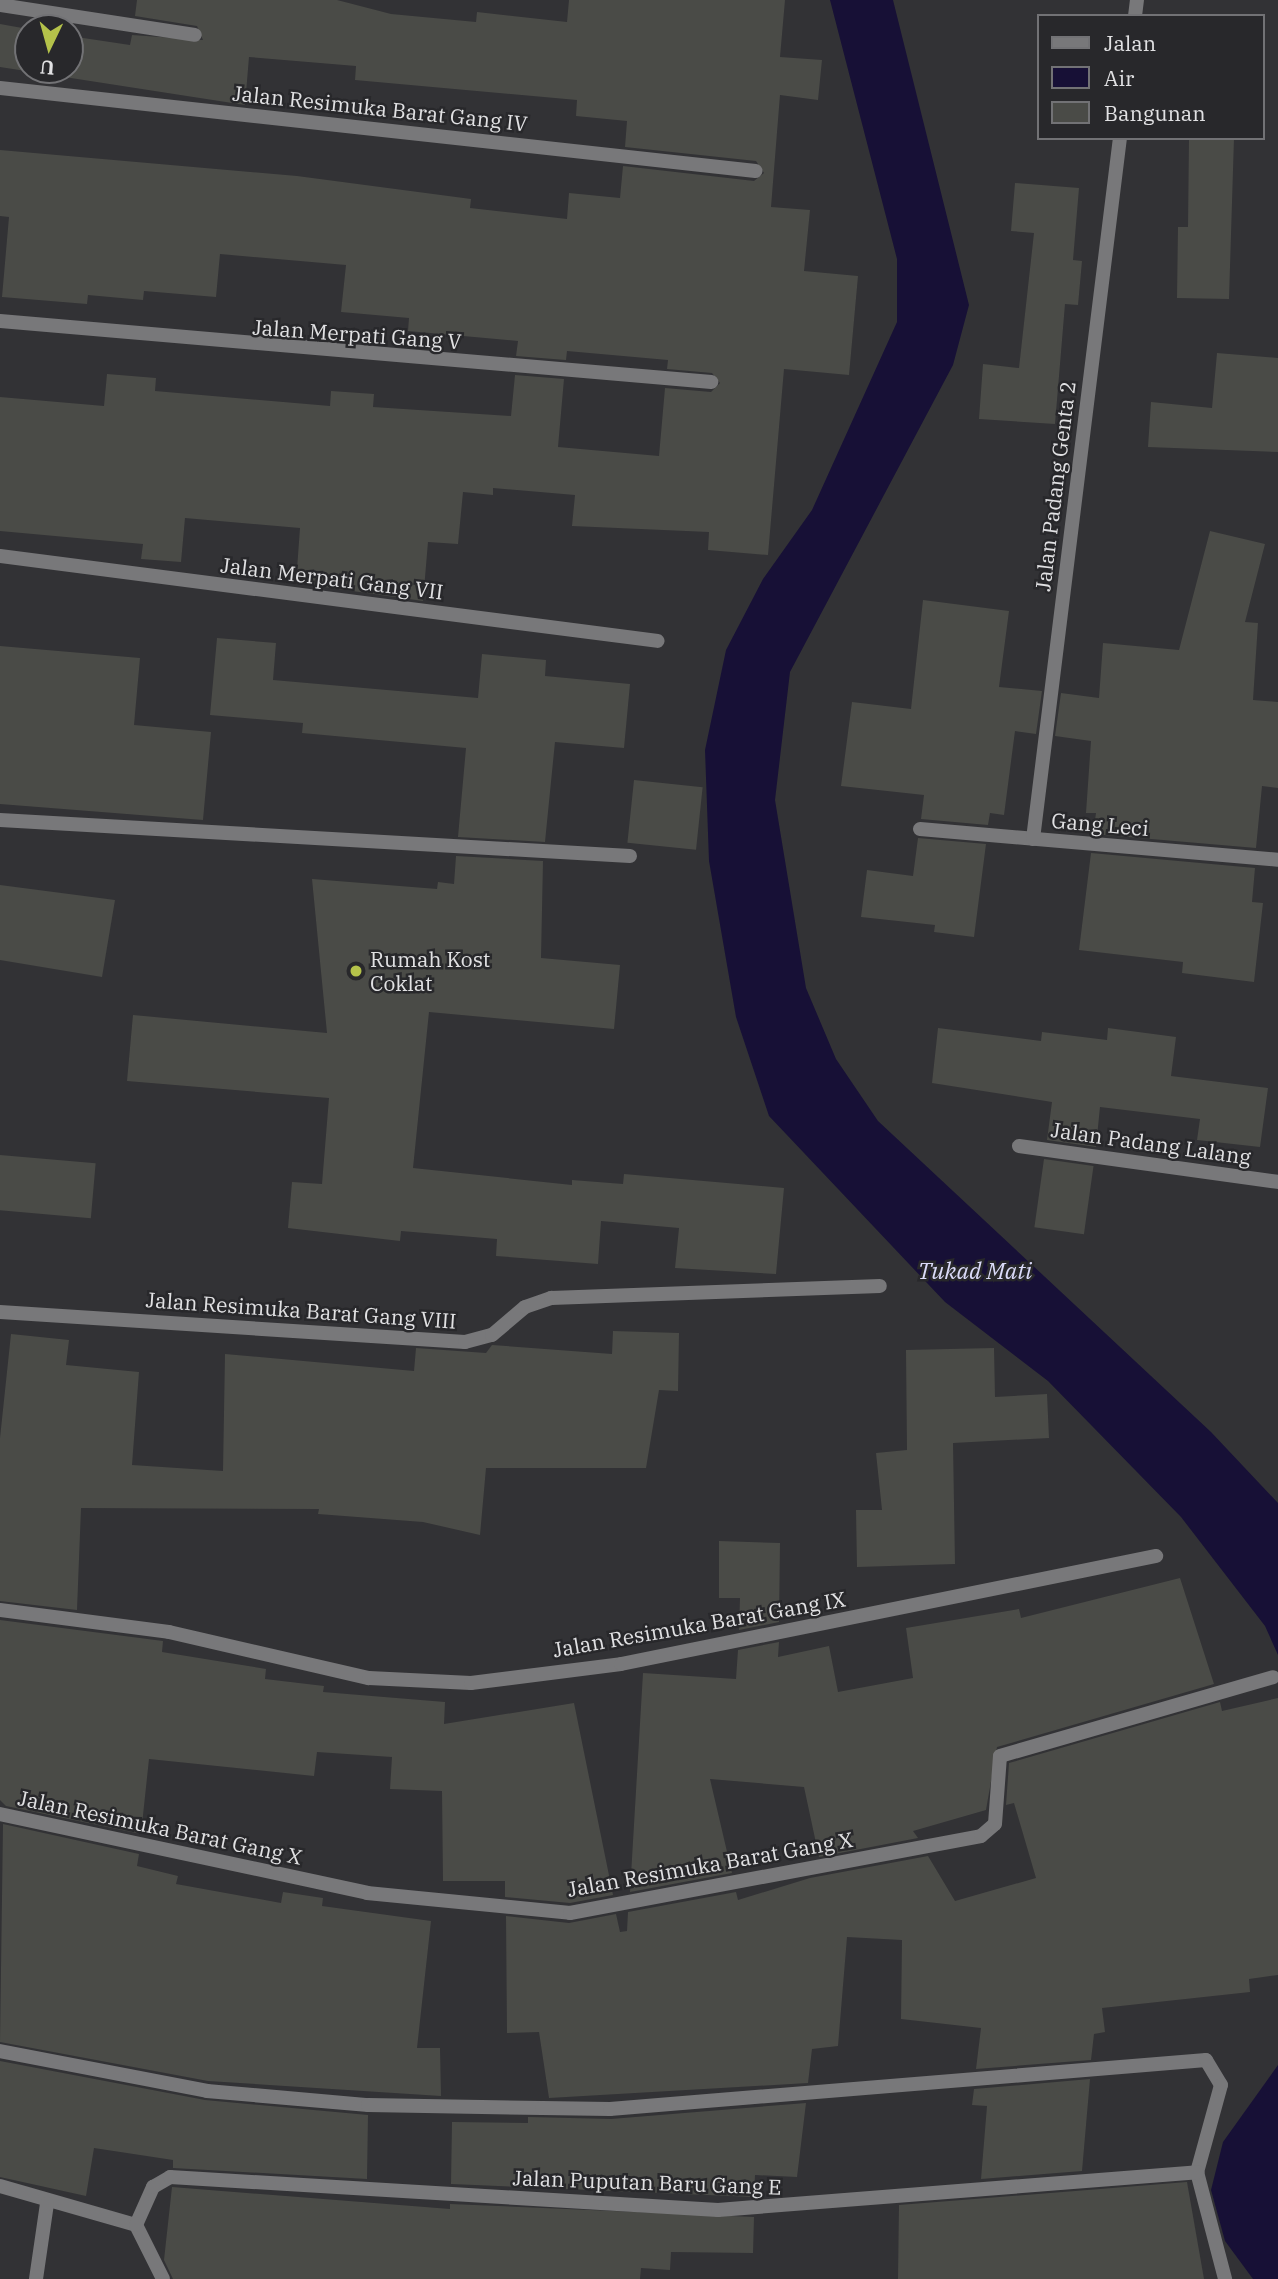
<!DOCTYPE html>
<style>
body{margin:0}
#map{position:relative;width:1278px;height:2279px;overflow:hidden;background:#323235;font-family:"IBM Plex Serif",serif}
div>[style]{position:absolute}
.water>*{inset:0;background:#171036}
.building>*{inset:0;background:#4a4b47;transform-origin:0 0}
.street>*{height:14px;margin:-7px;padding:0 7px;transform-origin:7px;border-radius:7px;background:#78787a}
.dots>*{width:19px;height:19px;translate:-50% -50%;box-sizing:border-box;border:4px solid #28282b;border-radius:50%}
span{translate:-50% -50%;white-space:nowrap;text-align:center;line-height:1.15;-webkit-text-stroke:5px #28282b;paint-order:stroke}
.street-label{font-size:21px;color:#e1e1e3}
.poi-label{font-size:21px;color:#e1e1e3}
.left{translate:0 -50%;text-align:left}
.water-label{font-size:23px;color:#dbdbf9;font-style:italic}
.legend{position:absolute;left:1037px;top:14px;width:228px;height:126px;box-sizing:border-box;background:#28282b;border:2px solid #727275;margin:0;padding:9px 12px;list-style:none;font-size:21px;color:#e1e1e3}
.legend li{display:flex;align-items:center;gap:14px;height:35px}
.legend b{width:35px;border:2px solid #727275}
.north{position:absolute;left:14px;top:14px;width:70px;height:70px;box-sizing:border-box;background:#28282b;border:2px solid #727275;border-radius:50%;rotate:185deg;font-size:19px;font-weight:700;line-height:28px;text-align:center;color:#e1e1e3}
.north::after{content:'';display:block;margin:auto;width:24px;height:32px;background:#b4c24a;clip-path:polygon(50% 0,100% 100%,50% 72%,0 100%)}
</style>
<div id="map">
<div class="water">
<div style="clip-path:polygon(830px 0,893px 0,969px 305px,953px 365px,790px 672px,775px 800px,806px 988px,836px 1059px,878px 1121px,1211px 1432px,1278px 1503px,1278px 1655px,1265px 1626px,1181px 1517px,1048px 1381px,945px 1302px,769px 1116px,736px 1017px,709px 861px,705px 750px,726px 650px,763px 579px,812px 510px,897px 322px,897px 259px)"></div>
<div style="clip-path:polygon(1278px 2065px,1278px 2279px,1253px 2279px,1225px 2241px,1211px 2190px,1223px 2142px)"></div>
</div>
<div class="building">
<div style="clip-path:polygon(137px 0,337px 0,391px 14px,476px 22px,477px 12px,567px 22px,569px 0,785px 0,780px 57px,822px 60px,818px 100px,780px 95px,771px 207px,810px 210px,804px 271px,858px 276px,849px 375px,784px 369px,768px 555px,708px 550px,709px 532px,572px 526px,575px 495px,493px 488px,493px 495px,463px 492px,458px 544px,428px 542px,423px 601px,296px 583px,300px 528px,185px 518px,181px 562px,141px 559px,143px 544px,0 531px,0 397px,104px 406px,107px 374px,156px 378px,155px 391px,330px 406px,331px 391px,374px 394px,373px 407px,511px 416px,515px 375px,564px 379px,558px 447px,659px 456px,665px 388px,711px 392px,720px 383px,712px 373px,667px 369px,668px 360px,567px 351px,566px 360px,516px 356px,518px 341px,408px 331px,409px 318px,341px 312px,346px 265px,220px 254px,216px 297px,144px 291px,143px 300px,88px 295px,87px 304px,2px 297px,9px 217px,0 216px,0 150px,297px 176px,471px 199px,470px 208px,567px 219px,569px 193px,620px 198px,623px 166px,754px 181px,764px 173px,756px 161px,625px 147px,627px 121px,576px 116px,577px 100px,355px 80px,356px 66px,249px 57px,245px 105px,0 67px,0 24px,28px 29px,28px 70px,70px 70px,70px 36px,130px 45px,132px 35px,203px 40px,197px 26px,135px 16px)"></div>
<div style="clip-path:polygon(1189px 138px,1234px 138px,1229px 299px,1177px 298px,1178px 227px,1188px 227px)"></div>
<div style="clip-path:polygon(1015px 183px,1079px 188px,1073px 260px,1082px 261px,1078px 305px,1065px 304px,1055px 424px,979px 419px,983px 364px,1019px 368px,1034px 233px,1011px 231px)"></div>
<div style="clip-path:polygon(1217px 353px,1278px 358px,1278px 452px,1148px 447px,1151px 402px,1212px 408px)"></div>
<div style="clip-path:polygon(1210px 531px,1265px 544px,1245px 622px,1258px 623px,1253px 700px,1278px 702px,1278px 788px,1262px 786px,1256px 848px,1093px 834px,1096px 813px,1086px 813px,1091px 741px,1055px 736px,1061px 693px,1099px 698px,1103px 643px,1179px 650px)"></div>
<div style="clip-path:polygon(923px 600px,1009px 611px,999px 687px,1042px 691px,1036px 734px,1015px 731px,1004px 815px,990px 813px,988px 825px,921px 819px,924px 795px,841px 786px,852px 702px,911px 709px)"></div>
<div style="clip-path:polygon(217px 638px,276px 643px,273px 680px,478px 698px,482px 654px,546px 660px,545px 676px,630px 684px,624px 748px,555px 742px,545px 842px,458px 837px,466px 748px,302px 733px,303px 723px,210px 715px)"></div>
<div style="clip-path:polygon(0 646px,140px 658px,134px 725px,211px 732px,203px 820px,0 804px)"></div>
<div style="left:634px;top:780px;width:69px;height:63px;rotate:6deg"></div>
<div style="clip-path:polygon(918px 838px,986px 844px,974px 937px,934px 932px,935px 925px,861px 917px,867px 870px,913px 876px)"></div>
<div style="clip-path:polygon(1091px 853px,1255px 868px,1252px 902px,1263px 903px,1254px 982px,1182px 973px,1183px 962px,1079px 950px)"></div>
<div style="clip-path:polygon(456px 856px,543px 861px,541px 958px,620px 965px,614px 1029px,429px 1012px,413px 1168px,572px 1185px,572px 1180px,623px 1184px,624px 1174px,784px 1188px,776px 1274px,675px 1268px,679px 1228px,601px 1221px,598px 1264px,496px 1256px,497px 1239px,401px 1231px,400px 1241px,288px 1228px,292px 1182px,322px 1184px,329px 1098px,127px 1081px,133px 1015px,327px 1033px,312px 879px,437px 889px,438px 882px,454px 884px)"></div>
<div style="clip-path:polygon(0 885px,115px 900px,102px 977px,0 960px)"></div>
<div style="clip-path:polygon(938px 1028px,1041px 1041px,1042px 1032px,1107px 1040px,1108px 1028px,1176px 1037px,1171px 1076px,1268px 1088px,1260px 1147px,1197px 1140px,1200px 1119px,1100px 1107px,1096px 1147px,1047px 1140px,1052px 1102px,932px 1083px)"></div>
<div style="left:0;top:1155px;width:96px;height:55px;rotate:5deg"></div>
<div style="left:1044px;top:1159px;width:50px;height:69px;rotate:8deg"></div>
<div style="clip-path:polygon(613px 1331px,679px 1333px,678px 1391px,659px 1390px,646px 1468px,486px 1468px,480px 1535px,423px 1522px,318px 1514px,319px 1509px,81px 1508px,77px 1610px,0 1601px,0 1438px,11px 1334px,69px 1340px,66px 1365px,139px 1372px,132px 1465px,223px 1471px,225px 1354px,414px 1371px,416px 1348px,486px 1353px,492px 1345px,612px 1354px)"></div>
<div style="clip-path:polygon(994px 1348px,995px 1397px,1047px 1394px,1049px 1438px,953px 1443px,955px 1564px,857px 1567px,856px 1510px,882px 1510px,876px 1453px,907px 1450px,906px 1350px)"></div>
<div style="clip-path:polygon(719px 1541px,780px 1543px,779px 1622px,739px 1630px,740px 1598px,719px 1598px)"></div>
<div style="clip-path:polygon(1180px 1578px,1214px 1684px,997px 1747px,986px 1810px,913px 1831px,918px 1838px,819px 1857px,804px 1787px,710px 1779px,732px 1873px,630px 1892px,643px 1673px,736px 1679px,738px 1650px,779px 1642px,778px 1657px,829px 1646px,838px 1692px,913px 1678px,906px 1628px,1019px 1609px,1021px 1618px)"></div>
<div style="clip-path:polygon(0 1620px,163px 1641px,162px 1652px,266px 1669px,265px 1679px,324px 1686px,323px 1692px,445px 1702px,444px 1724px,574px 1703px,613px 1895px,570px 1903px,505px 1897px,505px 1881px,443px 1881px,442px 1791px,390px 1789px,392px 1757px,317px 1752px,314px 1776px,149px 1759px,141px 1834px,6px 1806px,0 1800px)"></div>
<div style="clip-path:polygon(1278px 1698px,1278px 1975px,1249px 1979px,1250px 1992px,1102px 2008px,1105px 2032px,1094px 2034px,1091px 2060px,976px 2069px,981px 2028px,901px 2019px,902px 1940px,847px 1937px,838px 2046px,812px 2049px,808px 2083px,549px 2098px,539px 2032px,507px 2033px,506px 1916px,569px 1923px,616px 1914px,620px 1932px,627px 1931px,628px 1912px,736px 1892px,738px 1900px,810px 1878px,928px 1856px,955px 1901px,1036px 1878px,1014px 1803px,1006px 1805px,1009px 1763px,1220px 1702px,1222px 1711px)"></div>
<div style="clip-path:polygon(3px 1824px,139px 1854px,137px 1866px,178px 1876px,176px 1884px,281px 1903px,283px 1892px,323px 1898px,322px 1906px,431px 1921px,417px 2048px,440px 2048px,441px 2096px,208px 2081px,0 2042px)"></div>
<div style="clip-path:polygon(0 2061px,205px 2100px,368px 2115px,367px 2179px,173px 2168px,173px 2160px,94px 2148px,86px 2196px,0 2177px)"></div>
<div style="clip-path:polygon(1090px 2079px,1082px 2171px,981px 2179px,987px 2106px,972px 2105px,974px 2089px)"></div>
<div style="clip-path:polygon(806px 2103px,797px 2177px,755px 2175px,754px 2197px,451px 2184px,452px 2122px,528px 2123px,528px 2117px,611px 2119px)"></div>
<div style="clip-path:polygon(1187px 2182px,1204px 2279px,898px 2279px,899px 2205px)"></div>
<div style="clip-path:polygon(172px 2187px,450px 2209px,450px 2204px,754px 2217px,753px 2253px,671px 2252px,670px 2270px,641px 2268px,640px 2279px,173px 2279px,164px 2260px)"></div>
</div>
<div class="street">
<div style="left:0;top:5px;width:197px;rotate:8.7deg"></div>
<div style="left:1135px;top:16px;width:16px;rotate:-83deg"></div>
<div style="left:0;top:88px;width:760px;rotate:6.27deg"></div>
<div style="left:0;top:321px;width:714px;rotate:4.9deg"></div>
<div style="left:0;top:556px;width:663px;rotate:7.36deg"></div>
<div style="left:0;top:820px;width:631px;rotate:3.27deg"></div>
<div style="left:920px;top:829px;width:359px;rotate:4.9deg"></div>
<div style="left:1033px;top:839px;width:706px;rotate:-82.93deg"></div>
<div style="left:1019px;top:1146px;width:261px;rotate:7.9deg"></div>
<div style="left:0;top:1312px;width:466px;rotate:3.7deg"></div>
<div style="left:465px;top:1342px;width:28px;rotate:-15deg"></div>
<div style="left:492px;top:1335px;width:43px;rotate:-40.3deg"></div>
<div style="left:525px;top:1307px;width:28px;rotate:-19deg"></div>
<div style="left:551px;top:1298px;width:329px;rotate:-2.1deg"></div>
<div style="left:0;top:1610px;width:170px;rotate:7.4deg"></div>
<div style="left:169px;top:1632px;width:205px;rotate:13deg"></div>
<div style="left:369px;top:1678px;width:102px;rotate:2.8deg"></div>
<div style="left:471px;top:1683px;width:151px;rotate:-7.2deg"></div>
<div style="left:621px;top:1664px;width:546px;rotate:-11.41deg"></div>
<div style="left:0;top:1814px;width:375px;rotate:12.1deg"></div>
<div style="left:367px;top:1893px;width:204px;rotate:5.6deg"></div>
<div style="left:570px;top:1913px;width:418px;rotate:-10.6deg"></div>
<div style="left:981px;top:1836px;width:18px;rotate:-41deg"></div>
<div style="left:995px;top:1824px;width:68px;rotate:-85.8deg"></div>
<div style="left:1000px;top:1756px;width:284px;rotate:-16.1deg"></div>
<div style="left:0;top:2051px;width:211px;rotate:10.9deg"></div>
<div style="left:207px;top:2091px;width:162px;rotate:5deg"></div>
<div style="left:368px;top:2105px;width:174px;rotate:1deg"></div>
<div style="left:542px;top:2108px;width:68px;rotate:0.8deg"></div>
<div style="left:610px;top:2109px;width:598px;rotate:-4.7deg"></div>
<div style="left:1206px;top:2060px;width:29px;rotate:59deg"></div>
<div style="left:1221px;top:2085px;width:90px;rotate:105.4deg"></div>
<div style="left:1197px;top:2172px;width:111px;rotate:75.3deg"></div>
<div style="left:0;top:2186px;width:141px;rotate:16deg"></div>
<div style="left:136px;top:2225px;width:60px;rotate:63.4deg"></div>
<div style="left:136px;top:2225px;width:42px;rotate:-65.9deg"></div>
<div style="left:153px;top:2187px;width:20px;rotate:-30deg"></div>
<div style="left:170px;top:2177px;width:549px;rotate:3.45deg"></div>
<div style="left:718px;top:2210px;width:481px;rotate:-4.5deg"></div>
<div style="left:36px;top:2279px;width:76px;rotate:-81.7deg"></div>
</div>
<div class="dots">
<div style="left:356px;top:971px;background:#b4c24a"></div>
</div>
<div class="street-label">
<span style="left:380px;top:108px;rotate:6deg">Jalan Resimuka Barat Gang IV</span>
<span style="left:357px;top:334px;rotate:4deg">Jalan Merpati Gang V</span>
<span style="left:1055px;top:486px;rotate:-83deg">Jalan Padang Genta 2</span>
<span style="left:332px;top:578px;rotate:7deg">Jalan Merpati Gang VII</span>
<span style="left:1100px;top:824px;rotate:5deg">Gang Leci</span>
<span style="left:1151px;top:1143px;rotate:8deg">Jalan Padang Lalang</span>
<span style="left:301px;top:1310px;rotate:4deg">Jalan Resimuka Barat Gang VIII</span>
<span style="left:699px;top:1624px;rotate:-10deg">Jalan Resimuka Barat Gang IX</span>
<span style="left:160px;top:1827px;rotate:12deg">Jalan Resimuka Barat Gang X</span>
<span style="left:710px;top:1864px;rotate:-10deg">Jalan Resimuka Barat Gang X</span>
<span style="left:647px;top:2182px;rotate:2deg">Jalan Puputan Baru Gang E</span>
</div>
<div class="poi-label">
<span class="left" style="left:370px;top:971px">Rumah Kost<br>Coklat</span>
</div>
<div class="water-label">
<span style="left:975px;top:1270px">Tukad Mati</span>
</div>
<ul class="legend">
<li><b style="height:9px;background:#78787a"></b>Jalan</li>
<li><b style="height:19px;background:#171036"></b>Air</li>
<li><b style="height:19px;background:#4a4b47"></b>Bangunan</li>
</ul>
<div class="north">U</div>
</div>
